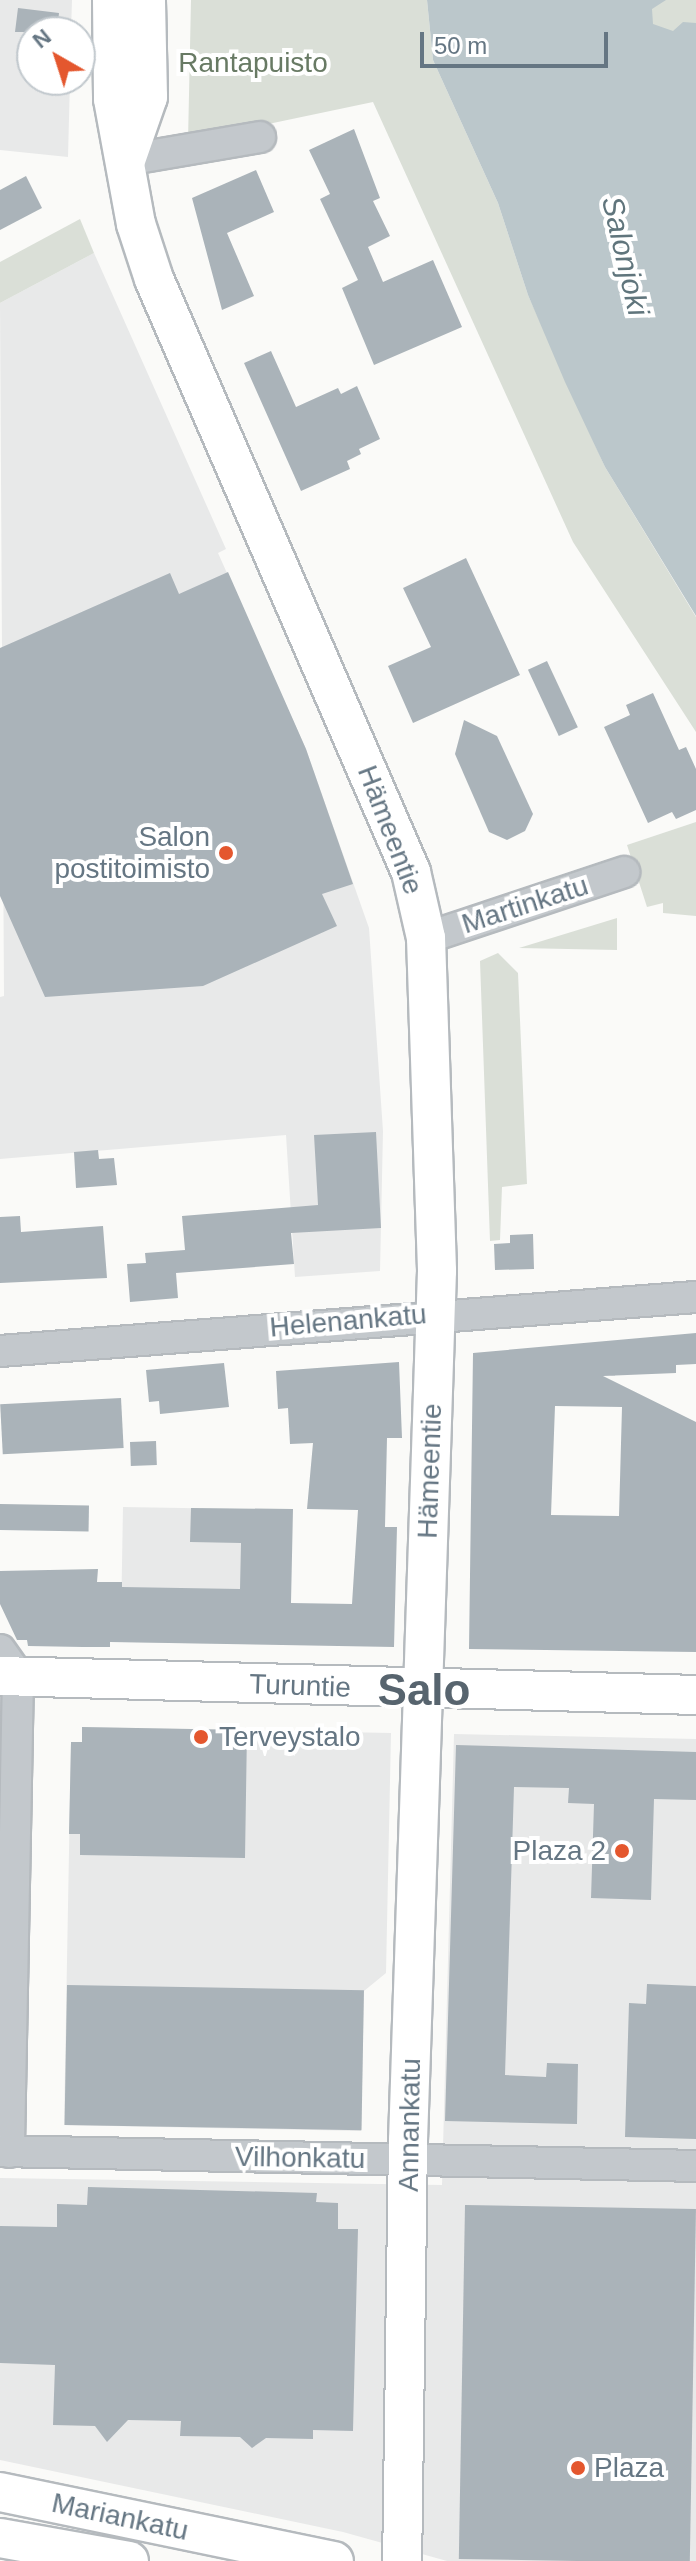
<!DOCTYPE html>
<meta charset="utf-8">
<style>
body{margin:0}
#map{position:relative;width:696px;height:2561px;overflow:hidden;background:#fafaf8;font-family:Arial,sans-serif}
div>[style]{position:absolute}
.built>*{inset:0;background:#e8e9e9;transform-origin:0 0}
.green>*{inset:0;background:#dadfd7}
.water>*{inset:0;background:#bbc7cb}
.building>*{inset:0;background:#aab3b9;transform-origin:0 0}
.roads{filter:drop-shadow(2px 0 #b5babe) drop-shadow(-2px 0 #b5babe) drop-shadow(0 2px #b5babe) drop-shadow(0 -2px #b5babe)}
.minor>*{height:30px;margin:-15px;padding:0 15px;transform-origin:15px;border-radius:15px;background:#c3c8cc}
.major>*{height:38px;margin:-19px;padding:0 19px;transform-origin:19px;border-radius:19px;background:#fff}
.dots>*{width:22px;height:22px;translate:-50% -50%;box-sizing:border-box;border:4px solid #fff;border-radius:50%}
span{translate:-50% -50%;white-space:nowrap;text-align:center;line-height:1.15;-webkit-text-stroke:8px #fff;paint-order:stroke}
.park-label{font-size:28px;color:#687a64}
.street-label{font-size:28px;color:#657683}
.poi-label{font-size:28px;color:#657683}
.right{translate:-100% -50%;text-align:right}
.left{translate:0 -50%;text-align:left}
.water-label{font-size:30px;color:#60757c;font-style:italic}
.town-label{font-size:44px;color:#57646e;font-weight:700}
.north{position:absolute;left:16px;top:16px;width:80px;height:80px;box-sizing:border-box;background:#fff;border:2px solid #c1c8cd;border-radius:50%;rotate:321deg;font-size:22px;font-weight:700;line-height:32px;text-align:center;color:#657683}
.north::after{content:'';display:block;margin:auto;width:28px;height:36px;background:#e4572e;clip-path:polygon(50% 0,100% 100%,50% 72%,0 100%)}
.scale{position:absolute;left:420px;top:32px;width:188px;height:36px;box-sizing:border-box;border:4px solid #657683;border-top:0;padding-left:10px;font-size:24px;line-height:28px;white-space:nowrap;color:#657683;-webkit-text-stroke:6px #fff;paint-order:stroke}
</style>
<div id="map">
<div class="built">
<div style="clip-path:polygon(0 0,72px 0,71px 32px,32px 32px,32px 80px,70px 80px,68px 157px,0 150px)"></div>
<div style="clip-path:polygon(94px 253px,226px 549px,218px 553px,306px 749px,369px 928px,383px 1131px,380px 1271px,295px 1277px,286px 1135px,0 1159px,0 997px,4px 996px,0 303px)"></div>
<div style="left:123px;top:1507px;width:135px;height:135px;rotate:1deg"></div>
<div style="clip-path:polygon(82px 1727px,391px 1733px,386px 1973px,364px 1991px,361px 2131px,64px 2125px,71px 1742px,82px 1742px)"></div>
<div style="clip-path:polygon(454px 1734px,696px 1739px,696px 2561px,447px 2561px,343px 2532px,0 2460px,0 2178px,442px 2185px)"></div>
</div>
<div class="green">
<div style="clip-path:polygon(191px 0,427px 0,433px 60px,498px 203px,528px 295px,605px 467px,696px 617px,696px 732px,573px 542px,373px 102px,188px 141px)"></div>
<div style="clip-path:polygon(607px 0,696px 0,696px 66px)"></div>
<div style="clip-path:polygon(80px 219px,94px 253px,0 303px,0 262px)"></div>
<div style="clip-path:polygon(696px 822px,696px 916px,663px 913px,663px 903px,647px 907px,627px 845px)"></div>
<div style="clip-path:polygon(617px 918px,617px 950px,519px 948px)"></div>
<div style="clip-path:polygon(498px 953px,518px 973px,527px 1184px,502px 1187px,500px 1240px,490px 1241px,480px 961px)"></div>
</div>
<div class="water">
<div style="clip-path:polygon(427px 0,666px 0,652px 9px,653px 24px,673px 31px,683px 22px,696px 23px,696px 616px,605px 467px,565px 382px,528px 295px,498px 203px,433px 60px)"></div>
</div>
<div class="building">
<div style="clip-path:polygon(18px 8px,59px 13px,57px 32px,15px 32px)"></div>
<div style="clip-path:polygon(354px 129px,380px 198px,373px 201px,390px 236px,368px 247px,383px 282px,433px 260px,462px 327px,374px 365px,342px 288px,358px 280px,320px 199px,330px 194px,309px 150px)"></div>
<div style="clip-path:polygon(256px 170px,274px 212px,227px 233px,254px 296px,222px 310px,192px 198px)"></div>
<div style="clip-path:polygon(26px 176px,42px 208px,0 230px,0 190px)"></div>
<div style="clip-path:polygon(271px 351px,296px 407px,338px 388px,341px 394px,357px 386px,380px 439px,359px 449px,361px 454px,347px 461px,350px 469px,301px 491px,244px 363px)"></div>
<div style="clip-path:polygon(466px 558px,520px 675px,413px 723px,388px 666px,431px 647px,403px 588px)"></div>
<div style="clip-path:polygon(228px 572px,306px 749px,353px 884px,322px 894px,337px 926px,203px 986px,45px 997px,0 896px,0 648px,170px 573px,179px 594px)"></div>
<div style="left:547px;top:661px;width:73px;height:21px;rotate:65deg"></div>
<div style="clip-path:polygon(653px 693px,679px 750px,686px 747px,696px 769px,696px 810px,676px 819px,672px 812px,648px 823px,604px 727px,630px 715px,626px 705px)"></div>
<div style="clip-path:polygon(464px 720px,497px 736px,533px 814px,525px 831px,507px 840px,489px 832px,455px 754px)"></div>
<div style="clip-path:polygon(376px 1132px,381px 1228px,291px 1233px,294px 1264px,176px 1273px,178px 1298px,130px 1302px,127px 1264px,146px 1263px,145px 1253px,185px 1250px,182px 1216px,318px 1205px,314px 1135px)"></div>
<div style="clip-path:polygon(98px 1150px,99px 1159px,114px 1158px,117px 1185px,76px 1188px,74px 1152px)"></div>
<div style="clip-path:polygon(20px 1216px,21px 1232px,103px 1226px,107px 1278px,0 1283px,0 1217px)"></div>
<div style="clip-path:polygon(533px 1234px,534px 1269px,495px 1270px,494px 1244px,510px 1243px,510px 1235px)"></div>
<div style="clip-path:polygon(evenodd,696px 1333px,696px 1364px,676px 1365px,676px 1373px,603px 1376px,696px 1422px,696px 1652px,469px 1649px,473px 1353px,696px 1333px,555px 1406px,622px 1407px,619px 1516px,551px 1515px,555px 1406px)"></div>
<div style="clip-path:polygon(399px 1362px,402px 1438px,387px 1438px,385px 1527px,397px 1527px,394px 1647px,110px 1642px,110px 1647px,83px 1647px,28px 1646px,27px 1640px,17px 1640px,0 1604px,0 1571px,98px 1569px,97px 1582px,122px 1582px,122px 1587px,240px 1589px,241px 1543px,190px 1542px,191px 1508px,293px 1509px,291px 1603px,352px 1604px,358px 1510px,307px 1509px,313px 1443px,290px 1444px,288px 1408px,278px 1409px,276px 1371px)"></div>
<div style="clip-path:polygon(224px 1363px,229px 1407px,160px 1414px,159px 1401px,149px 1402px,146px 1370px)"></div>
<div style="left:121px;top:1398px;width:50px;height:121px;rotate:87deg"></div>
<div style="left:156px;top:1441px;width:24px;height:26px;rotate:88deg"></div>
<div style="left:0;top:1504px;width:89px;height:26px;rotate:1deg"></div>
<div style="clip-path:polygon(82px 1727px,247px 1730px,245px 1858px,80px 1855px,80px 1834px,69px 1834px,71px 1742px,82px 1742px)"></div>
<div style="clip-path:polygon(456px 1745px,696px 1752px,696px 1800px,654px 1799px,651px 1900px,591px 1898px,594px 1804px,568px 1803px,569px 1788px,514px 1787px,505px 2075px,546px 2077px,547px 2063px,578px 2064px,577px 2124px,445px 2121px)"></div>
<div style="clip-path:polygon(647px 1984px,696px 1986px,696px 2139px,625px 2137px,629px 2003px,646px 2004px)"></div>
<div style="left:67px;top:1985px;width:297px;height:140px;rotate:1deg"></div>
<div style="clip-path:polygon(88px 2187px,317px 2193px,316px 2202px,338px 2203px,338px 2229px,358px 2229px,353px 2431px,313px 2430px,313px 2439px,266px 2438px,252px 2448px,240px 2437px,180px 2436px,181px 2421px,128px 2420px,107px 2442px,95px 2426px,53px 2425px,55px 2365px,0 2363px,0 2226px,57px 2227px,57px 2204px,87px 2205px)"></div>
<div style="left:465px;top:2205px;width:231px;height:354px;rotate:1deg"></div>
</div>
<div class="roads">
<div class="minor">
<div style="left:126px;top:160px;width:136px;rotate:-9.7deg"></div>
<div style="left:426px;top:938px;width:209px;rotate:-18.4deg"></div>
<div style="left:0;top:1351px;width:698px;rotate:-4.44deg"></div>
<div style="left:0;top:1650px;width:32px;rotate:55deg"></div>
<div style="left:18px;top:1676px;width:476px;rotate:91.1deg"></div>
<div style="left:0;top:2151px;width:696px;rotate:1.23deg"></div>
</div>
<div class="major">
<div style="left:112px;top:0;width:99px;rotate:89.4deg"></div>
<div style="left:113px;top:99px;width:127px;rotate:79.6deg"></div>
<div style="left:136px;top:224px;width:58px;rotate:71.9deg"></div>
<div style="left:154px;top:279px;width:646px;rotate:66.57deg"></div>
<div style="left:411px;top:872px;width:68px;rotate:77.2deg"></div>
<div style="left:426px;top:938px;width:333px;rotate:88.1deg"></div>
<div style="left:437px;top:1271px;width:869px;rotate:91.91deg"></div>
<div style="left:408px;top:2140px;width:421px;rotate:90.8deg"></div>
<div style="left:126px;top:160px;width:67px;rotate:-70.8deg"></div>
<div style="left:148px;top:97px;width:97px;rotate:-91.2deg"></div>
<div style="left:0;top:1676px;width:696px;rotate:1.56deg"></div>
<div style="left:0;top:2492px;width:341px;rotate:11.7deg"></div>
<div style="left:0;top:2538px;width:131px;rotate:10.1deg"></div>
</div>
</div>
<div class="dots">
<div style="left:226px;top:853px;background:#e4572e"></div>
<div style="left:201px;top:1737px;background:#e4572e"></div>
<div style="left:622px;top:1851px;background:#e4572e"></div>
<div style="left:578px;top:2468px;background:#e4572e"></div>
</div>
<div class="park-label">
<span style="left:253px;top:63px">Rantapuisto</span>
</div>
<div class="street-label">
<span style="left:390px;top:830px;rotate:69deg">Hämeentie</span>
<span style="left:525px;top:905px;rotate:-18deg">Martinkatu</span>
<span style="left:348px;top:1321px;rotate:-5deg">Helenankatu</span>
<span style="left:430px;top:1471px;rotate:-88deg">Hämeentie</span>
<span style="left:300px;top:1686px;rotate:2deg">Turuntie</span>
<span style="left:410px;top:2125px;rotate:-89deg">Annankatu</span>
<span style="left:300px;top:2158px;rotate:1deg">Vilhonkatu</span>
<span style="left:120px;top:2517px;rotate:12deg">Mariankatu</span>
</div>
<div class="poi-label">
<span class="right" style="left:210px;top:853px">Salon<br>postitoimisto</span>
<span class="left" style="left:219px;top:1737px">Terveystalo</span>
<span class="right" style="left:606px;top:1851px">Plaza 2</span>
<span class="left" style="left:594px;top:2468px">Plaza</span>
</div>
<div class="water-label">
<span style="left:625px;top:256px;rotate:77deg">Salonjoki</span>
</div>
<div class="town-label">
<span style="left:424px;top:1690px">Salo</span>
</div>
<div class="north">N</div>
<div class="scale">50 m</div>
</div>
